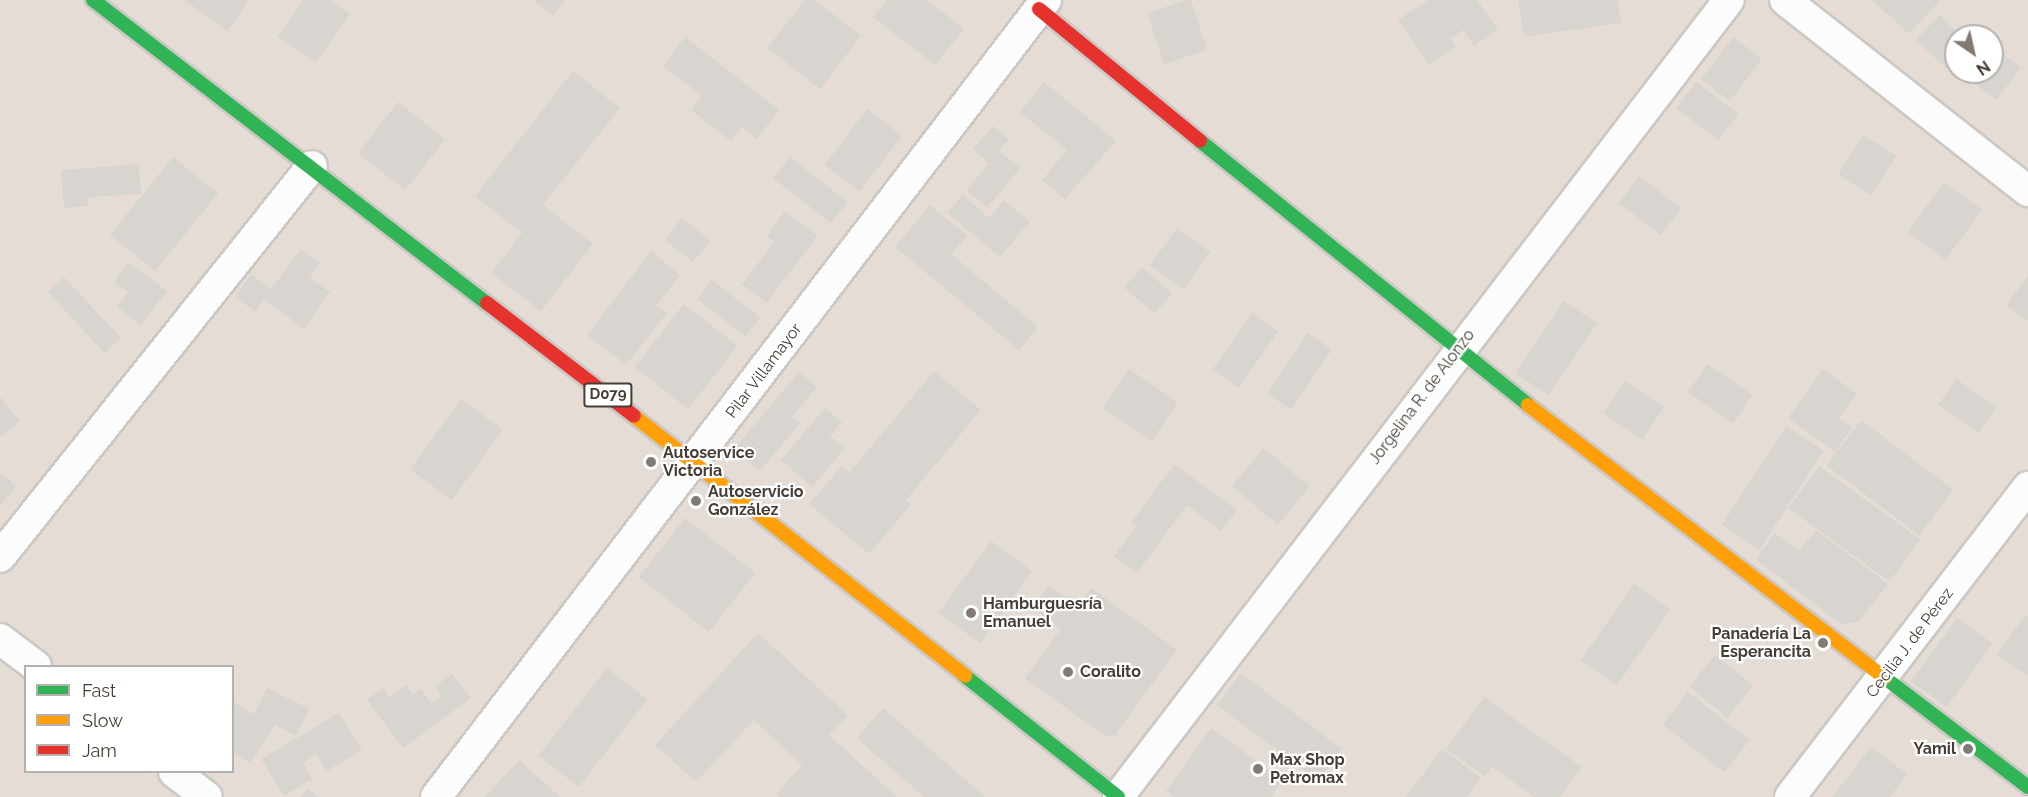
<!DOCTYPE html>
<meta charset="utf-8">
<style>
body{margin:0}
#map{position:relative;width:2028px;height:797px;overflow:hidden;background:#f0ece8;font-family:Raleway,sans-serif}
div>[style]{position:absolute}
.residential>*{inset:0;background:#e5ddd5}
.building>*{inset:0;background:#d8d4cf;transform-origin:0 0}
.roads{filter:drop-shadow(2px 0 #ccc8c4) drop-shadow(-2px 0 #ccc8c4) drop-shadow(0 2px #ccc8c4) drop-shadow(0 -2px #ccc8c4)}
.street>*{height:30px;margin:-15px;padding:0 15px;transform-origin:15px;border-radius:15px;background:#fdfcfc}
.fast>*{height:14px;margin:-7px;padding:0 7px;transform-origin:7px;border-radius:7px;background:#30b455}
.slow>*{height:14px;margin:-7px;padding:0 7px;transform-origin:7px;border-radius:7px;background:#ff9f0a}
.jam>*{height:14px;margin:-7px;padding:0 7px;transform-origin:7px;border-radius:7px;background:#e5322d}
.dots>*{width:16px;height:16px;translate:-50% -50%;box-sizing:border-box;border:3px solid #fff;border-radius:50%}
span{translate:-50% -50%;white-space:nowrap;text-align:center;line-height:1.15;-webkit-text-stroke:4.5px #fff;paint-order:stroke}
.shield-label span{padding:2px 4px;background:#fff;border:2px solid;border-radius:4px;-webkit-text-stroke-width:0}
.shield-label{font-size:15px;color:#463d34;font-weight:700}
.street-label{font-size:16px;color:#463d34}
.poi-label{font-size:16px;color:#463d34;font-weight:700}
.left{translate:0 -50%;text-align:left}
.right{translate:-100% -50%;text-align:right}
.legend{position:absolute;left:24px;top:665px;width:210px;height:108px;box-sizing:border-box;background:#fff;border:2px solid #b5b1ae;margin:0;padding:8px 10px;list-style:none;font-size:18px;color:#463d34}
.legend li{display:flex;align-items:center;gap:12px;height:30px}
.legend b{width:30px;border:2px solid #b5b1ae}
.north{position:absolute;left:1944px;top:24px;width:60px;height:60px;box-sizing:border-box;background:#fff;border:2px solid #b5b1ae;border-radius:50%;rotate:146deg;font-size:16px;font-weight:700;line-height:24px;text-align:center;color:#463d34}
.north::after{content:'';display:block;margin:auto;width:21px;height:27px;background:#827a73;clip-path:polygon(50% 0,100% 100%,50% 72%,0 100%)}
</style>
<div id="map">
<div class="residential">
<div style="clip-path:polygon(evenodd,0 0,2028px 0,2028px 797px,0 797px,0 0,1956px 36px,1992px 36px,1992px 72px,1956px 72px,1956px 36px,0 0,26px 666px,232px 666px,232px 772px,26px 772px,26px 666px)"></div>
</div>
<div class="building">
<div style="clip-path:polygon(184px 0,249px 0,228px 31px)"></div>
<div style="clip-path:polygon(303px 0,330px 0,350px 14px,316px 62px,278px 37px)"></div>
<div style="clip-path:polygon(533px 0,565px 0,553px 15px)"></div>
<div style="clip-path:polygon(805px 0,815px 0,861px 36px,820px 89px,767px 48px)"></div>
<div style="clip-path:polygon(887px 0,927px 0,964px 29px,935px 65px,873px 17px)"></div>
<div style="clip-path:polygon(1187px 0,1191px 0,1207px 50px,1164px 64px,1147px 13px)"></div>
<div style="clip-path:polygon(1428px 0,1477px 0,1498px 30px,1474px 46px,1463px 30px,1450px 39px,1456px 47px,1429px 65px,1398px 20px)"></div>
<div style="clip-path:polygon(1518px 0,1618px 0,1621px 23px,1524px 37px)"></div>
<div style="clip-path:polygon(1872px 0,1937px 0,1939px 2px,1909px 34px)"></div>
<div style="clip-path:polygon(1939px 15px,1962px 36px,1956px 36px,1956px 59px,1947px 69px,1916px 40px)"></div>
<div style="clip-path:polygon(685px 37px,779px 110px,757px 139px,742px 127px,731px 141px,691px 110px,702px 96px,663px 66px)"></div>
<div style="left:1733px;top:37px;width:36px;height:53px;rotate:37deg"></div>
<div style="clip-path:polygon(1992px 45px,2021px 68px,1996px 100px,1965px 76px,1968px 72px,1992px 72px)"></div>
<div style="clip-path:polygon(573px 71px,620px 108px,543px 205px,593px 244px,541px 311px,491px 273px,522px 233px,475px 196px)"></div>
<div style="clip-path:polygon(1044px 82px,1116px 141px,1065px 199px,1042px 180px,1067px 150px,1020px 112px)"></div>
<div style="left:1696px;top:82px;width:53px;height:33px;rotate:37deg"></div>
<div style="left:398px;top:102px;width:60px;height:65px;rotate:38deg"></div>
<div style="left:867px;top:109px;width:44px;height:70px;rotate:37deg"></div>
<div style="clip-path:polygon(993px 126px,1009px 139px,999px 151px,1020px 168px,987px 208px,966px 190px,989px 163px,973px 149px)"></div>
<div style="left:1863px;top:135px;width:39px;height:47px;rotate:32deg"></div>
<div style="left:173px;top:157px;width:58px;height:100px;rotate:39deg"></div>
<div style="left:790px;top:157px;width:73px;height:27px;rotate:38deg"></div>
<div style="clip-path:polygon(139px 164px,141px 194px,88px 197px,88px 206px,64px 208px,61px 170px)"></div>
<div style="left:1639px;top:176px;width:53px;height:34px;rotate:37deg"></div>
<div style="left:1944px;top:182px;width:47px;height:62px;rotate:36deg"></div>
<div style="clip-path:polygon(963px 195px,989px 218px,1004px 200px,1030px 222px,1000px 257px,947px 213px)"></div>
<div style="clip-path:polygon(930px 205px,967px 236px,951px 254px,1038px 327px,1019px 350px,895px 247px)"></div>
<div style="clip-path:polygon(785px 211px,818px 236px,766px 303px,742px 284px,774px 242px,767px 236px)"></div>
<div style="left:682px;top:218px;width:36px;height:28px;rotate:38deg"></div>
<div style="left:1177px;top:228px;width:41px;height:46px;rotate:36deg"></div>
<div style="clip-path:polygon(301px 249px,320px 263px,310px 278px,330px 292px,304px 329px,264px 300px,256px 312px,235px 297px,251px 274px,271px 289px)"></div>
<div style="clip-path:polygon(651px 251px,680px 275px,657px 305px,667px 313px,626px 365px,587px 335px)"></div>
<div style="clip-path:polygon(128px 262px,167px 291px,141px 325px,117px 307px,128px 292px,114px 282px)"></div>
<div style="left:1142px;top:267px;width:40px;height:27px;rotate:41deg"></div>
<div style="clip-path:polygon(2028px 276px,2028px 321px,2006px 305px)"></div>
<div style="left:64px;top:277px;width:83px;height:22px;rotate:47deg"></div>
<div style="left:712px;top:280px;width:61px;height:24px;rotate:38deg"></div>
<div style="left:1564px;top:301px;width:40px;height:87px;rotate:34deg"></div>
<div style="left:684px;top:304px;width:68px;height:80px;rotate:38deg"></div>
<div style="left:1252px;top:313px;width:32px;height:69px;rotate:35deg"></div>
<div style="left:1308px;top:333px;width:29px;height:73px;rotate:34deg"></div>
<div style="left:1707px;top:364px;width:55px;height:34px;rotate:34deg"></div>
<div style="left:1129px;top:369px;width:59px;height:47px;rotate:34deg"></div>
<div style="clip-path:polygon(1823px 369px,1857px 394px,1839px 418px,1852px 428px,1835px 452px,1788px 418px)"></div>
<div style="clip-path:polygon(934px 371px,981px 410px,906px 500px,911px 504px,869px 554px,809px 504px,842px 466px,850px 472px)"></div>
<div style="clip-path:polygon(799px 372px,817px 387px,792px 417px,800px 423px,760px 471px,734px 449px)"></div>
<div style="left:1956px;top:379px;width:49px;height:31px;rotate:35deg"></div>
<div style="left:1625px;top:381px;width:47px;height:39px;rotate:34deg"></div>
<div style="clip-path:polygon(0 397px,20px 421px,0 438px)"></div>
<div style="left:461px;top:399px;width:52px;height:87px;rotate:36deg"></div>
<div style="clip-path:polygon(825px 408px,842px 422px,830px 436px,845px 448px,812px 487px,781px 460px)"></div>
<div style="left:1861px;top:420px;width:116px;height:57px;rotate:37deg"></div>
<div style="left:1786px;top:426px;width:45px;height:118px;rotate:33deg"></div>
<div style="left:1264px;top:448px;width:60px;height:50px;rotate:40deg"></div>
<div style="clip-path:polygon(1174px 464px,1237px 510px,1221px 531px,1187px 505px,1137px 573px,1114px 556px,1136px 526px,1131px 523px)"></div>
<div style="left:1819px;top:466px;width:125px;height:52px;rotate:36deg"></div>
<div style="clip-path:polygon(0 472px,16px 486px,0 506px)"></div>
<div style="left:685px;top:518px;width:89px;height:75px;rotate:38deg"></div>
<div style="clip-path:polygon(1816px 530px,1888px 584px,1859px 621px,1842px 625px,1756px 559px,1775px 533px,1799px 551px)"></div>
<div style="left:991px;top:541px;width:51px;height:89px;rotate:36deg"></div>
<div style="left:1634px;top:584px;width:44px;height:93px;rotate:35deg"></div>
<div style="clip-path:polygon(1049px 585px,1078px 606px,1091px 588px,1177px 650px,1115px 735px,1105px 736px,1025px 678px,1061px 629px,1032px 608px)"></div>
<div style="clip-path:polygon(2025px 615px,2028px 617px,2028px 676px,1997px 655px)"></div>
<div style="left:1957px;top:618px;width:44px;height:78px;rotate:36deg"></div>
<div style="clip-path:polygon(758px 633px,848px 715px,829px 735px,897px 797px,779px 797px,776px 794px,802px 765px,754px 720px,696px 782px,655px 745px)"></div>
<div style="left:1715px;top:655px;width:49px;height:41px;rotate:39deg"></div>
<div style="left:607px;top:668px;width:51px;height:111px;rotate:38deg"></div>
<div style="left:1241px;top:673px;width:126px;height:40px;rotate:37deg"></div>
<div style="clip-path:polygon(452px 674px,471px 698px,403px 748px,367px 700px,383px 688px,390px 697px,406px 685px,413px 695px,421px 689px,432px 704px,442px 696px,435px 686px)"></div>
<div style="clip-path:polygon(267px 688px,310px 709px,296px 736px,275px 725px,250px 763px,232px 752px,232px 701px,254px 714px)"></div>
<div style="left:1688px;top:692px;width:78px;height:41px;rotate:38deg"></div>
<div style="clip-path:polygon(1484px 697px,1582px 767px,1560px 797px,1534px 797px,1492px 767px,1485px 776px,1446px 749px)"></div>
<div style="clip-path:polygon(883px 708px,985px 797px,924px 797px,857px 738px)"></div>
<div style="clip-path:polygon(339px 713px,362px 750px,327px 771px,316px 754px,303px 763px,312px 779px,284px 796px,261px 759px)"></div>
<div style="clip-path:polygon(1211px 728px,1283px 780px,1271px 797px,1174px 797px,1166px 791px)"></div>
<div style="clip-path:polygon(1871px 747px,1907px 774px,1890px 797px,1832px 797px)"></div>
<div style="clip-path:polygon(1442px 749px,1481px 778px,1467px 797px,1406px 797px)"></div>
<div style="clip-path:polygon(519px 760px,560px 797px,485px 797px)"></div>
<div style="clip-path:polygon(308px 789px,318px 797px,301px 797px)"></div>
</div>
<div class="roads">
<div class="street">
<div style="left:1785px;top:0;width:309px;rotate:38.2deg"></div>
<div style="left:0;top:557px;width:500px;rotate:-51.41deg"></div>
<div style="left:0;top:639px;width:45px;rotate:36.9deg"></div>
<div style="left:174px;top:772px;width:41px;rotate:37.1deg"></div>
<div style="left:436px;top:797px;width:1004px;rotate:-52.57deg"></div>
<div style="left:1118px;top:797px;width:1004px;rotate:-52.53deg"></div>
<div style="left:1790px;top:797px;width:391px;rotate:-52.5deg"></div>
</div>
<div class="fast">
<div style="left:93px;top:0;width:497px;rotate:37.6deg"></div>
<div style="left:1200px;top:141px;width:421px;rotate:38.8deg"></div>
<div style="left:965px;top:676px;width:195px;rotate:38.3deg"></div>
<div style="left:1885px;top:678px;width:180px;rotate:37.3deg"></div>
</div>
<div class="slow">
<div style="left:1528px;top:405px;width:449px;rotate:37.4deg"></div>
<div style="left:634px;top:416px;width:421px;rotate:38.1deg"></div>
</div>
<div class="jam">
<div style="left:1039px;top:9px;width:208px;rotate:39.3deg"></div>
<div style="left:487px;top:303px;width:185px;rotate:37.5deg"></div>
</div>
</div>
<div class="dots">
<div style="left:651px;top:462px;background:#827a73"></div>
<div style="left:696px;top:501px;background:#827a73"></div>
<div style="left:971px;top:613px;background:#827a73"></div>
<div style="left:1823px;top:643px;background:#827a73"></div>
<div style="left:1068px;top:672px;background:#827a73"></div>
<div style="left:1968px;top:749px;background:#827a73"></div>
<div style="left:1258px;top:769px;background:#827a73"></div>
</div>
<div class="shield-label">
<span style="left:608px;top:395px">D079</span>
</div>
<div class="street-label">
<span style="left:764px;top:371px;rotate:-53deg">Pilar Villamayor</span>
<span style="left:1422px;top:397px;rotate:-53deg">Jorgelina R. de Alonzo</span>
<span style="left:1910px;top:643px;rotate:-53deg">Cecilia J. de Pérez</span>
</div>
<div class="poi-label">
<span class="left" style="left:663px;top:462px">Autoservice<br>Victoria</span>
<span class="left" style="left:708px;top:501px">Autoservicio<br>González</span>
<span class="left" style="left:983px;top:613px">Hamburguesría<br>Emanuel</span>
<span class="right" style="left:1811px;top:643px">Panadería La<br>Esperancita</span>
<span class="left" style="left:1080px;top:672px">Coralito</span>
<span class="right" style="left:1956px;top:749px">Yamil</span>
<span class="left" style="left:1270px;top:769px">Max Shop<br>Petromax</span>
</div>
<ul class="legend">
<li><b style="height:8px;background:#30b455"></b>Fast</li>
<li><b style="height:8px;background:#ff9f0a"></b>Slow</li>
<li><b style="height:8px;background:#e5322d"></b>Jam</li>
</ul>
<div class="north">N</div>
</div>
